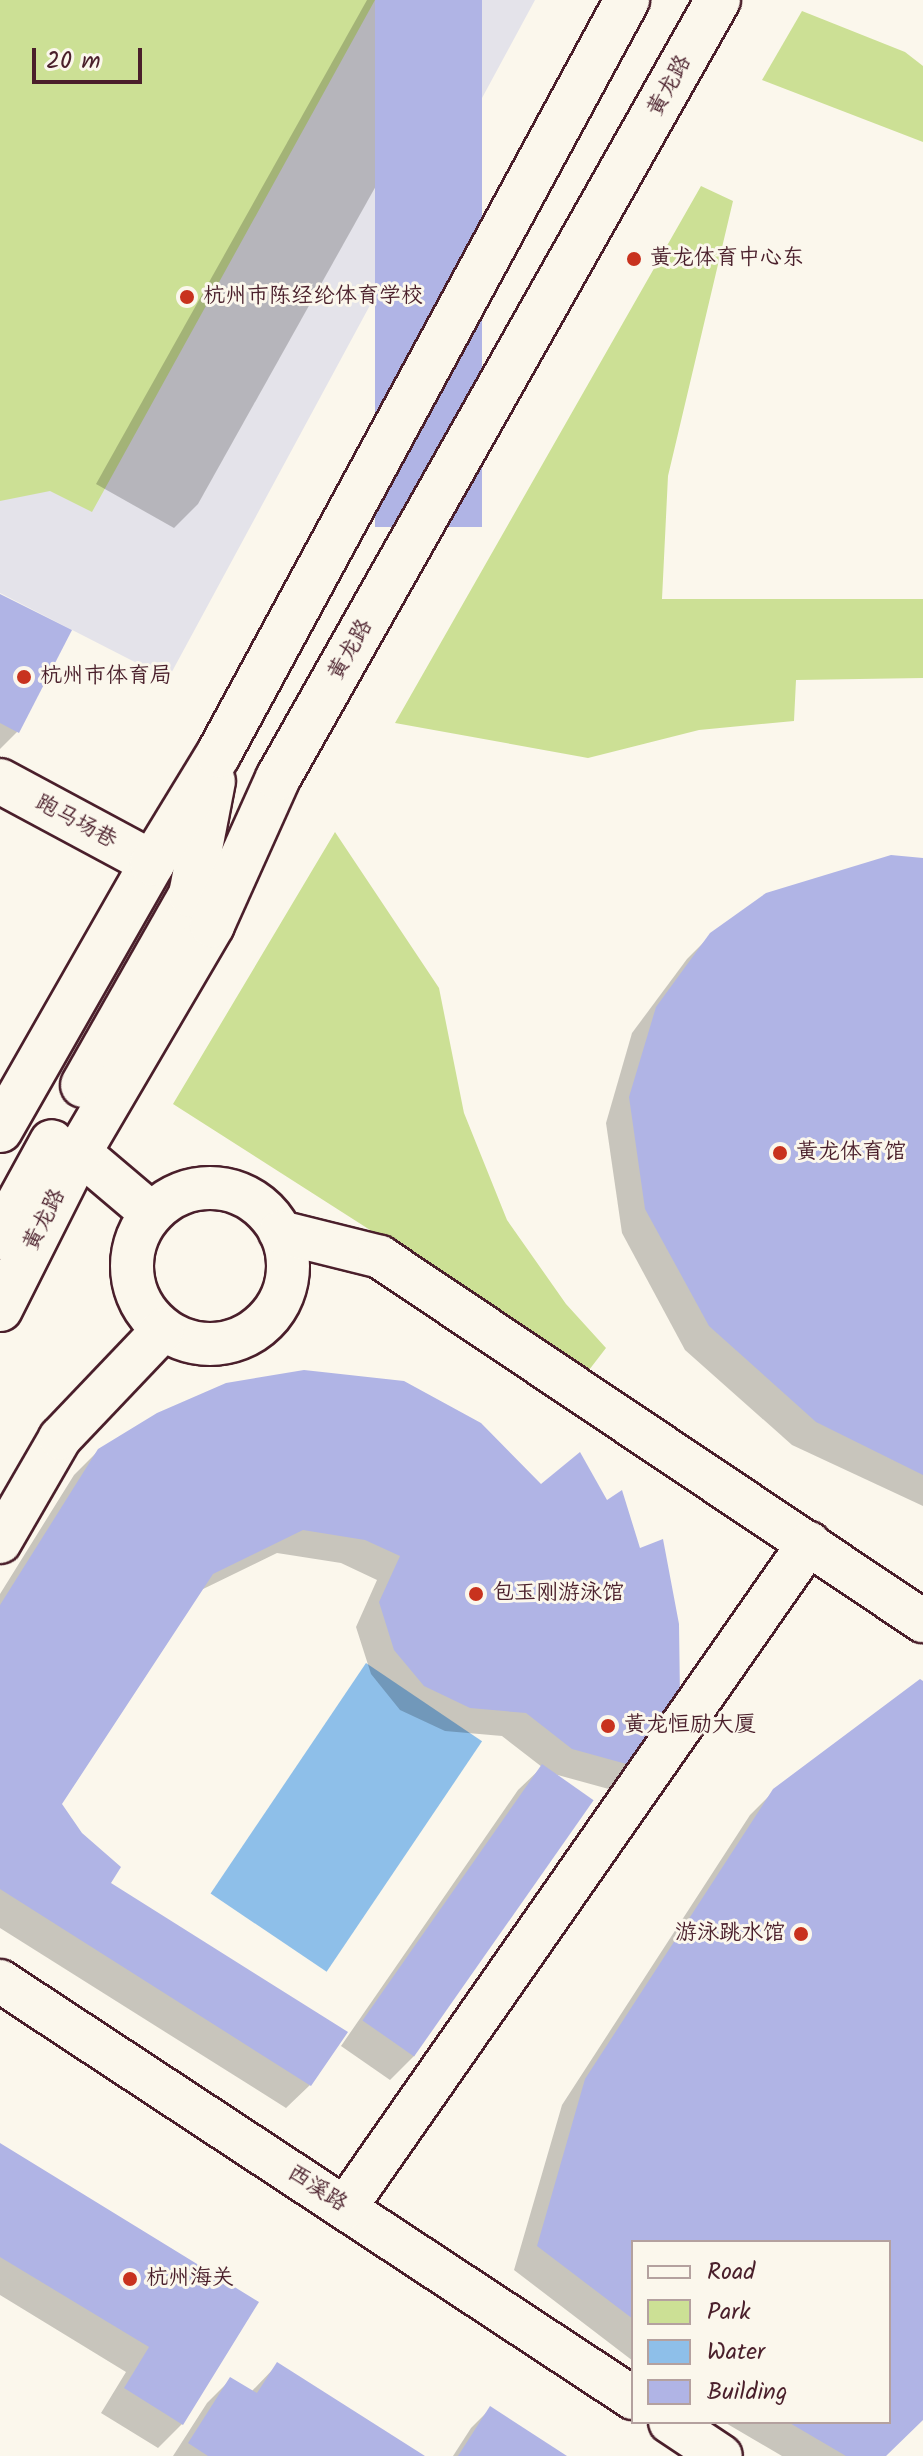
<!DOCTYPE html>
<meta charset="utf-8">
<style>
body{margin:0}
#map{position:relative;width:923px;height:2456px;overflow:hidden;background:#fbf7ec;font-family:Kalam,"LXGW WenKai TC",sans-serif}
div>[style]{position:absolute}
.built>*{inset:0;background:#e4e3ea}
.green>*{inset:0;background:#cce095}
.water>*{inset:0;background:#8ebfe9;transform-origin:0 0}
.shadow>*{inset:0;background:#0003}
.building>*{inset:0;background:#b0b4e5;transform-origin:0 0}
.roads{filter:drop-shadow(2px 0 #4a1f2b) drop-shadow(-2px 0 #4a1f2b) drop-shadow(0 2px #4a1f2b) drop-shadow(0 -2px #4a1f2b)}
.minor>*{height:42px;margin:-21px;padding:0 21px;transform-origin:21px;border-radius:21px;background:#fbf7ec}
.minor>.ring{margin:-21px;padding:0;box-sizing:content-box;background:none;border:42px solid #fbf7ec;border-radius:50%}
.tertiary>*{height:44px;margin:-22px;padding:0 22px;transform-origin:22px;border-radius:22px;background:#fbf7ec}
.secondary>*{height:44px;margin:-22px;padding:0 22px;transform-origin:22px;border-radius:22px;background:#fbf7ec}
.dots>*{width:22px;height:22px;translate:-50% -50%;box-sizing:border-box;border:4px solid #fbf7ec;border-radius:50%}
span{translate:-50% -50%;white-space:nowrap;text-align:center;line-height:1.15;-webkit-text-stroke:6px #fbf7ec;paint-order:stroke}
.street-label{font-size:22px;color:#4a1f2b}
.poi-label{font-size:22px;color:#4a1f2b}
.left{translate:0 -50%;text-align:left}
.right{translate:-100% -50%;text-align:right}
.legend{position:absolute;left:631px;top:2240px;width:260px;height:184px;box-sizing:border-box;background:#fbf7ec;border:2px solid #b4a19f;margin:0;padding:10px 14px;list-style:none;font-size:24px;color:#4a1f2b}
.legend li{display:flex;align-items:center;gap:16px;height:40px}
.legend b{width:40px;border:2px solid #b4a19f}
.scale{position:absolute;left:32px;top:48px;width:110px;height:36px;box-sizing:border-box;border:4px solid #4a1f2b;border-top:0;padding-left:10px;font-size:24px;line-height:28px;white-space:nowrap;color:#4a1f2b;-webkit-text-stroke:6px #fbf7ec;paint-order:stroke}
</style>
<div id="map">
<div class="built">
<div style="clip-path:polygon(0 0,535px 0,168px 679px,0 593px)"></div>
</div>
<div class="green">
<div style="clip-path:polygon(0 0,375px 0,92px 512px,50px 491px,0 501px)"></div>
<div style="clip-path:polygon(802px 11px,905px 52px,923px 66px,923px 142px,762px 80px)"></div>
<div style="clip-path:polygon(701px 186px,733px 201px,668px 476px,662px 599px,923px 599px,923px 678px,796px 680px,794px 721px,699px 730px,588px 758px,395px 723px)"></div>
<div style="clip-path:polygon(335px 832px,439px 988px,464px 1113px,507px 1220px,566px 1304px,606px 1348px,589px 1370px,173px 1104px)"></div>
</div>
<div class="water">
<div style="left:366px;top:1663px;width:140px;height:278px;rotate:34deg"></div>
</div>
<div class="shadow">
<div style="clip-path:polygon(367px 0,480px 0,198px 504px,174px 528px,96px 484px)"></div>
<div style="clip-path:polygon(0 596px,17px 732px,0 749px)"></div>
<div style="clip-path:polygon(923px 860px,923px 1506px,792px 1445px,685px 1350px,622px 1233px,606px 1123px,632px 1033px,687px 959px,712px 934px)"></div>
<div style="clip-path:polygon(158px 1415px,678px 1695px,616px 1791px,554px 1774px,414px 2056px,390px 2080px,341px 2046px,518px 1790px,542px 1767px,502px 1736px,445px 1731px,400px 1710px,371px 1674px,356px 1627px,377px 1580px,341px 1563px,277px 1553px,199px 1591px,59px 1804px,108px 1883px,310px 2085px,286px 2108px,0 1928px,0 1594px,74px 1475px,99px 1450px)"></div>
<div style="clip-path:polygon(923px 1683px,923px 2417px,884px 2456px,782px 2456px,724px 2422px,889px 2422px,889px 2242px,633px 2242px,633px 2361px,514px 2270px,562px 2105px,750px 1815px,775px 1790px)"></div>
<div style="clip-path:polygon(0 2145px,257px 2302px,182px 2424px,158px 2448px,101px 2413px,126px 2372px,0 2295px)"></div>
<div style="clip-path:polygon(278px 2364px,421px 2456px,173px 2456px,207px 2403px,231px 2379px,251px 2392px)"></div>
<div style="clip-path:polygon(490px 2409px,563px 2456px,453px 2456px,471px 2428px)"></div>
</div>
<div class="building">
<div style="left:375px;top:0;width:107px;height:527px"></div>
<div style="clip-path:polygon(0 594px,72px 630px,19px 733px,0 723px)"></div>
<div style="clip-path:polygon(891px 855px,923px 858px,923px 1475px,816px 1422px,709px 1326px,645px 1209px,629px 1097px,656px 1007px,710px 933px,766px 893px)"></div>
<div style="clip-path:polygon(304px 1370px,404px 1381px,481px 1423px,541px 1484px,580px 1452px,607px 1500px,622px 1490px,640px 1548px,663px 1539px,679px 1624px,680px 1696px,641px 1768px,572px 1749px,526px 1713px,470px 1708px,424px 1686px,394px 1650px,379px 1602px,400px 1556px,365px 1540px,303px 1530px,213px 1574px,62px 1804px,82px 1833px,121px 1867px,111px 1883px,348px 2032px,311px 2086px,0 1889px,0 1605px,98px 1449px,157px 1413px,226px 1383px)"></div>
<div style="clip-path:polygon(920px 1679px,923px 1681px,923px 2420px,886px 2456px,846px 2456px,788px 2422px,889px 2422px,889px 2242px,633px 2242px,633px 2319px,537px 2246px,585px 2079px,773px 1789px)"></div>
<div style="left:542px;top:1764px;width:63px;height:313px;rotate:35deg"></div>
<div style="clip-path:polygon(0 2143px,259px 2302px,183px 2425px,124px 2388px,149px 2347px,0 2257px)"></div>
<div style="clip-path:polygon(277px 2362px,425px 2456px,208px 2456px,188px 2443px,230px 2377px,257px 2393px)"></div>
<div style="clip-path:polygon(490px 2406px,567px 2456px,458px 2456px)"></div>
</div>
<div class="roads">
<div class="minor">
<div style="left:79px;top:1152px;width:94px;rotate:40.3deg"></div>
<div class="ring" style="left:132px;top:1188px;width:114px;height:114px"></div>
<div style="left:280px;top:1232px;width:103px;rotate:14deg"></div>
<div style="left:380px;top:1257px;width:654px;rotate:33.84deg"></div>
<div style="left:0;top:1542px;width:120px;rotate:-60deg"></div>
<div style="left:60px;top:1438px;width:149px;rotate:-46.4deg"></div>
<div style="left:0;top:1981px;width:758px;rotate:33.38deg"></div>
<div style="left:345px;top:2208px;width:811px;rotate:-55.09deg"></div>
<div style="left:670px;top:2422px;width:61px;rotate:33.7deg"></div>
</div>
<div class="tertiary">
<div style="left:0;top:781px;width:173px;rotate:28.3deg"></div>
</div>
<div class="secondary">
<div style="left:83px;top:1085px;width:219px;rotate:-60.4deg"></div>
<div style="left:191px;top:895px;width:116px;rotate:-79.1deg"></div>
<div style="left:0;top:1130px;width:307px;rotate:-60.3deg"></div>
<div style="left:152px;top:863px;width:127px;rotate:-58.6deg"></div>
<div style="left:218px;top:755px;width:859px;rotate:-61.55deg"></div>
<div style="left:0;top:1237px;width:108px;rotate:-61.3deg"></div>
<div style="left:0;top:1309px;width:176px;rotate:-63.3deg"></div>
<div style="left:79px;top:1152px;width:263px;rotate:-59.6deg"></div>
<div style="left:212px;top:925px;width:161px;rotate:-65.8deg"></div>
<div style="left:278px;top:778px;width:894px;rotate:-60.51deg"></div>
</div>
</div>
<div class="dots">
<div style="left:634px;top:259px;background:#c8321e"></div>
<div style="left:187px;top:297px;background:#c8321e"></div>
<div style="left:24px;top:677px;background:#c8321e"></div>
<div style="left:780px;top:1153px;background:#c8321e"></div>
<div style="left:476px;top:1594px;background:#c8321e"></div>
<div style="left:608px;top:1726px;background:#c8321e"></div>
<div style="left:801px;top:1934px;background:#c8321e"></div>
<div style="left:130px;top:2279px;background:#c8321e"></div>
</div>
<div class="street-label">
<span style="left:670px;top:86px;rotate:-61deg">黄龙路</span>
<span style="left:351px;top:650px;rotate:-60deg">黄龙路</span>
<span style="left:76px;top:822px;rotate:28deg">跑马场巷</span>
<span style="left:45px;top:1220px;rotate:-63deg">黄龙路</span>
<span style="left:317px;top:2189px;rotate:33deg">西溪路</span>
</div>
<div class="poi-label">
<span class="left" style="left:650px;top:259px">黄龙体育中心东</span>
<span class="left" style="left:203px;top:297px">杭州市陈经纶体育学校</span>
<span class="left" style="left:40px;top:677px">杭州市体育局</span>
<span class="left" style="left:796px;top:1153px">黄龙体育馆</span>
<span class="left" style="left:492px;top:1594px">包玉刚游泳馆</span>
<span class="left" style="left:624px;top:1726px">黄龙恒励大厦</span>
<span class="right" style="left:785px;top:1934px">游泳跳水馆</span>
<span class="left" style="left:146px;top:2279px">杭州海关</span>
</div>
<ul class="legend">
<li><b style="height:10px;background:#fbf7ec"></b>Road</li>
<li><b style="height:22px;background:#cce095"></b>Park</li>
<li><b style="height:22px;background:#8ebfe9"></b>Water</li>
<li><b style="height:22px;background:#b0b4e5"></b>Building</li>
</ul>
<div class="scale">20 m</div>
</div>
